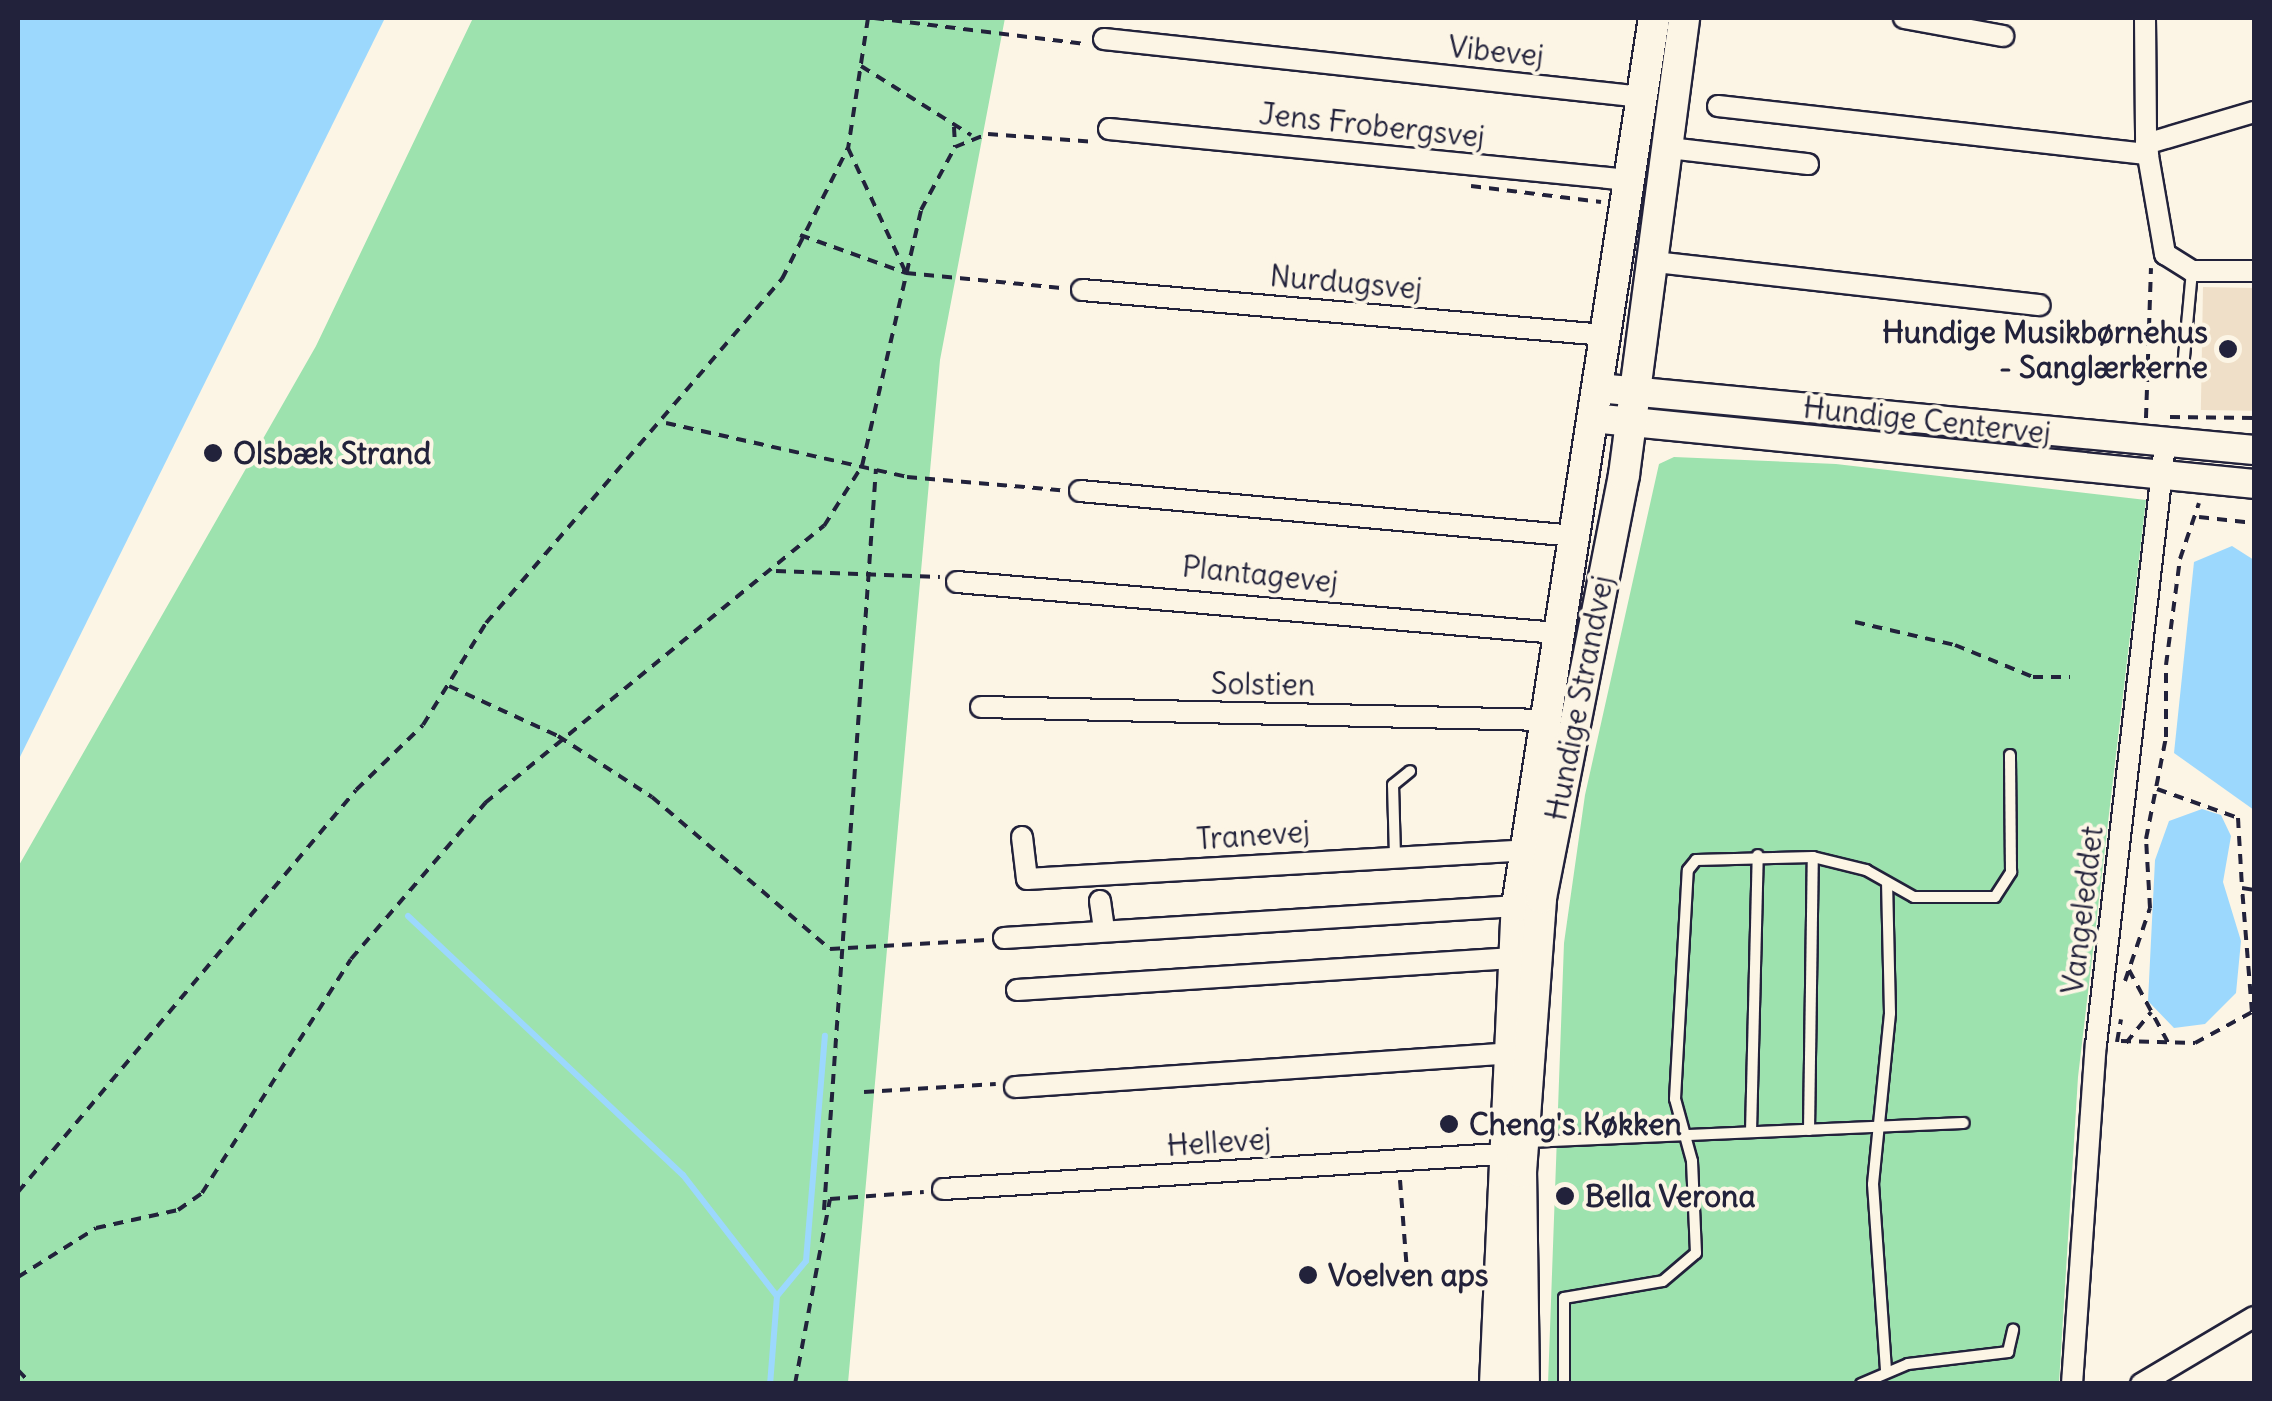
<!DOCTYPE html>
<meta charset="utf-8">
<style>
body{margin:0}
#map{position:relative;width:2272px;height:1401px;overflow:hidden;background:#fcf5e5;font-family:Delius,sans-serif}
div>[style]{position:absolute}
.built>*{inset:0;background:#efdfc8;transform-origin:0 0}
.green>*{inset:0;background:#9de2ae}
.water>*{inset:0;background:#9cd8fd}
.stream>*{height:6px;margin:-3px;padding:0 3px;transform-origin:3px;border-radius:3px;background:#9cd8fd}
.path>*{height:4px;margin-top:-2px;transform-origin:0;background:repeating-linear-gradient(90deg,#22223b 0 10px,transparent 0 18px)}
.roads{filter:drop-shadow(2px 0 #22223b) drop-shadow(-2px 0 #22223b) drop-shadow(0 2px #22223b) drop-shadow(0 -2px #22223b)}
.service>*{height:10px;margin:-5px;padding:0 5px;transform-origin:5px;border-radius:5px;background:#fcf5e5}
.minor>*{height:20px;margin:-10px;padding:0 10px;transform-origin:10px;border-radius:10px;background:#fcf5e5}
.tertiary>*{height:28px;margin:-14px;padding:0 14px;transform-origin:14px;border-radius:14px;background:#fcf5e5}
.secondary>*{height:30px;margin:-15px;padding:0 15px;transform-origin:15px;border-radius:15px;background:#fcf5e5}
.dots>*{width:28px;height:28px;translate:-50% -50%;box-sizing:border-box;border:5px solid #fcf5e5;border-radius:50%}
span{translate:-50% -50%;white-space:nowrap;text-align:center;line-height:1.15;-webkit-text-stroke:8px #fcf5e5;paint-order:stroke}
.street-label{font-size:30px;color:#22223b}
.poi-label{font-size:30px;color:#22223b;font-weight:700}
.right{translate:-100% -50%;text-align:right}
.left{translate:0 -50%;text-align:left}
.frame{position:absolute;inset:0;border:20px solid #22223b;pointer-events:none}
</style>
<div id="map">
<div class="built">
<div style="left:2203px;top:287px;width:51px;height:123px;rotate:1deg"></div>
</div>
<div class="green">
<div style="clip-path:polygon(473px 18px,1005px 18px,940px 360px,848px 1383px,18px 1383px,18px 867px,316px 346px)"></div>
<div style="clip-path:polygon(1674px 457px,1836px 464px,2146px 500px,2078px 1077px,2059px 1383px,1548px 1384px,1564px 943px,1585px 795px,1659px 464px)"></div>
</div>
<div class="water">
<div style="clip-path:polygon(18px 18px,385px 18px,18px 761px)"></div>
<div style="clip-path:polygon(2232px 546px,2254px 560px,2254px 810px,2174px 753px,2194px 562px)"></div>
<div style="clip-path:polygon(2202px 809px,2221px 815px,2231px 836px,2223px 882px,2241px 941px,2236px 993px,2205px 1024px,2174px 1028px,2148px 1001px,2155px 860px,2169px 821px)"></div>
</div>
<div class="stream">
<div style="left:408px;top:916px;width:378px;rotate:43.3deg"></div>
<div style="left:683px;top:1175px;width:153px;rotate:52.2deg"></div>
<div style="left:777px;top:1296px;width:88px;rotate:94.5deg"></div>
<div style="left:777px;top:1296px;width:45px;rotate:-50.4deg"></div>
<div style="left:806px;top:1261px;width:226px;rotate:-85.2deg"></div>
</div>
<div class="path">
<div style="left:868px;top:18px;width:132px;rotate:98.7deg"></div>
<div style="left:848px;top:148px;width:138px;rotate:65.1deg"></div>
<div style="left:874px;top:18px;width:215px;rotate:7deg"></div>
<div style="left:861px;top:66px;width:130px;rotate:32.1deg"></div>
<div style="left:954px;top:127px;width:20px;rotate:87deg"></div>
<div style="left:1471px;top:186px;width:131px;rotate:7deg"></div>
<div style="left:800px;top:235px;width:113px;rotate:19.7deg"></div>
<div style="left:906px;top:273px;width:158px;rotate:5.5deg"></div>
<div style="left:2170px;top:417px;width:84px;rotate:0.7deg"></div>
<div style="left:2146px;top:418px;width:150px;rotate:-88.1deg"></div>
<div style="left:666px;top:423px;width:247px;rotate:12.6deg"></div>
<div style="left:907px;top:477px;width:154px;rotate:4.9deg"></div>
<div style="left:2199px;top:517px;width:55px;rotate:6.2deg"></div>
<div style="left:776px;top:571px;width:164px;rotate:2.1deg"></div>
<div style="left:1855px;top:622px;width:103px;rotate:13deg"></div>
<div style="left:1955px;top:645px;width:84px;rotate:22.3deg"></div>
<div style="left:2033px;top:677px;width:37px"></div>
<div style="left:449px;top:686px;width:120px;rotate:24.6deg"></div>
<div style="left:558px;top:736px;width:112px;rotate:33deg"></div>
<div style="left:652px;top:797px;width:234px;rotate:40.5deg"></div>
<div style="left:830px;top:949px;width:157px;rotate:-3.3deg"></div>
<div style="left:2157px;top:789px;width:86px;rotate:19.7deg"></div>
<div style="left:2238px;top:818px;width:70px;rotate:86.7deg"></div>
<div style="left:2129px;top:970px;width:89px;rotate:61.7deg"></div>
<div style="left:2125px;top:981px;width:77px;rotate:-71.1deg"></div>
<div style="left:2150px;top:908px;width:69px;rotate:-93.3deg"></div>
<div style="left:2146px;top:839px;width:104px;rotate:-78.9deg"></div>
<div style="left:2166px;top:737px;width:72px;rotate:-90deg"></div>
<div style="left:2166px;top:665px;width:107px;rotate:-82.5deg"></div>
<div style="left:2180px;top:559px;width:59px;rotate:-71.3deg"></div>
<div style="left:2121px;top:1041px;width:74px;rotate:1.5deg"></div>
<div style="left:2195px;top:1043px;width:65px;rotate:-28.5deg"></div>
<div style="left:2252px;top:1012px;width:124px;rotate:-94.6deg"></div>
<div style="left:2242px;top:888px;width:12px;rotate:9deg"></div>
<div style="left:2117px;top:1042px;width:23px;rotate:-80deg"></div>
<div style="left:2126px;top:1043px;width:40px;rotate:-51deg"></div>
<div style="left:864px;top:1092px;width:132px;rotate:-3.5deg"></div>
<div style="left:1400px;top:1180px;width:105px;rotate:85.6deg"></div>
<div style="left:18px;top:1192px;width:525px;rotate:-49.94deg"></div>
<div style="left:356px;top:790px;width:93px;rotate:-44.1deg"></div>
<div style="left:423px;top:725px;width:120px;rotate:-58.3deg"></div>
<div style="left:486px;top:623px;width:454px;rotate:-49.3deg"></div>
<div style="left:782px;top:279px;width:147px;rotate:-63.3deg"></div>
<div style="left:824px;top:1210px;width:743px;rotate:-85.99deg"></div>
<div style="left:18px;top:1277px;width:92px;rotate:-32.1deg"></div>
<div style="left:96px;top:1228px;width:84px;rotate:-12.4deg"></div>
<div style="left:178px;top:1210px;width:29px;rotate:-35deg"></div>
<div style="left:202px;top:1193px;width:277px;rotate:-57.5deg"></div>
<div style="left:351px;top:959px;width:206px;rotate:-49.3deg"></div>
<div style="left:485px;top:803px;width:438px;rotate:-39.3deg"></div>
<div style="left:824px;top:526px;width:71px;rotate:-57.7deg"></div>
<div style="left:862px;top:466px;width:263px;rotate:-77deg"></div>
<div style="left:921px;top:210px;width:72px;rotate:-61.6deg"></div>
<div style="left:955px;top:147px;width:35px;rotate:-22deg"></div>
<div style="left:988px;top:134px;width:108px;rotate:4.2deg"></div>
<div style="left:18px;top:1370px;width:19px;rotate:47deg"></div>
<div style="left:795px;top:1384px;width:188px;rotate:-79.3deg"></div>
<div style="left:830px;top:1199px;width:94px;rotate:-4.3deg"></div>
</div>
<div class="roads">
<div class="service">
<div style="left:2183px;top:368px;width:97px;rotate:-84.7deg"></div>
<div style="left:1395px;top:856px;width:71px;rotate:-91.6deg"></div>
<div style="left:1393px;top:785px;width:22px;rotate:-39deg"></div>
<div style="left:1809px;top:1130px;width:273px;rotate:-89.2deg"></div>
<div style="left:1751px;top:1132px;width:277px;rotate:-88.6deg"></div>
<div style="left:1528px;top:1142px;width:436px;rotate:-2.5deg"></div>
<div style="left:1886px;top:1370px;width:186px;rotate:-94deg"></div>
<div style="left:1873px;top:1184px;width:172px;rotate:-84.3deg"></div>
<div style="left:1890px;top:1013px;width:130px;rotate:-91.3deg"></div>
<div style="left:1564px;top:1384px;width:86px;rotate:-90deg"></div>
<div style="left:1564px;top:1298px;width:100px;rotate:-9.7deg"></div>
<div style="left:1663px;top:1281px;width:43px;rotate:-40.3deg"></div>
<div style="left:1696px;top:1253px;width:92px;rotate:-92.5deg"></div>
<div style="left:1692px;top:1161px;width:64px;rotate:-105.3deg"></div>
<div style="left:1675px;top:1099px;width:229px;rotate:-86.8deg"></div>
<div style="left:1688px;top:870px;width:13px;rotate:-51deg"></div>
<div style="left:1696px;top:860px;width:117px;rotate:-1.5deg"></div>
<div style="left:1813px;top:857px;width:55px;rotate:13.8deg"></div>
<div style="left:1866px;top:870px;width:55px;rotate:29.4deg"></div>
<div style="left:1914px;top:897px;width:81px"></div>
<div style="left:1995px;top:897px;width:30px;rotate:-57deg"></div>
<div style="left:2011px;top:872px;width:117px;rotate:-90.5deg"></div>
<div style="left:1861px;top:1384px;width:51px;rotate:-23.1deg"></div>
<div style="left:1908px;top:1364px;width:101px;rotate:-6.8deg"></div>
<div style="left:2008px;top:1352px;width:23px;rotate:-77deg"></div>
</div>
<div class="minor">
<div style="left:1904px;top:18px;width:101px;rotate:10.3deg"></div>
<div style="left:2145px;top:18px;width:126px;rotate:89.5deg"></div>
<div style="left:2146px;top:144px;width:112px;rotate:80.2deg"></div>
<div style="left:2165px;top:254px;width:32px;rotate:32deg"></div>
<div style="left:2192px;top:271px;width:62px"></div>
<div style="left:1104px;top:39px;width:541px;rotate:6.15deg"></div>
<div style="left:1718px;top:106px;width:433px;rotate:6.4deg"></div>
<div style="left:1109px;top:129px;width:522px;rotate:5.6deg"></div>
<div style="left:2146px;top:144px;width:113px;rotate:-16.5deg"></div>
<div style="left:1669px;top:148px;width:140px;rotate:6.6deg"></div>
<div style="left:1655px;top:262px;width:387px;rotate:6.4deg"></div>
<div style="left:1082px;top:290px;width:525px;rotate:4.92deg"></div>
<div style="left:1080px;top:491px;width:495px;rotate:5.2deg"></div>
<div style="left:957px;top:582px;width:602px;rotate:4.86deg"></div>
<div style="left:981px;top:707px;width:563px;rotate:1.32deg"></div>
<div style="left:1022px;top:837px;width:42px;rotate:83.2deg"></div>
<div style="left:1027px;top:879px;width:499px;rotate:-3.3deg"></div>
<div style="left:1100px;top:901px;width:29px;rotate:82deg"></div>
<div style="left:1004px;top:938px;width:514px;rotate:-3.57deg"></div>
<div style="left:1017px;top:990px;width:496px;rotate:-3.7deg"></div>
<div style="left:1015px;top:1087px;width:490px;rotate:-3.9deg"></div>
<div style="left:943px;top:1189px;width:557px;rotate:-3.6deg"></div>
<div style="left:2072px;top:1384px;width:340px;rotate:-86deg"></div>
<div style="left:2096px;top:1045px;width:604px;rotate:-83.44deg"></div>
<div style="left:2141px;top:1384px;width:131px;rotate:-30.7deg"></div>
</div>
<div class="tertiary">
<div style="left:1598px;top:388px;width:659px;rotate:5.4deg"></div>
<div style="left:1592px;top:418px;width:665px;rotate:5.69deg"></div>
</div>
<div class="secondary">
<div style="left:1495px;top:1384px;width:479px;rotate:-87.4deg"></div>
<div style="left:1517px;top:906px;width:899px;rotate:-81.23deg"></div>
<div style="left:1524px;top:1384px;width:212px;rotate:-90.8deg"></div>
<div style="left:1521px;top:1172px;width:275px;rotate:-85.8deg"></div>
<div style="left:1541px;top:898px;width:431px;rotate:-78.9deg"></div>
<div style="left:1624px;top:475px;width:461px;rotate:-82.5deg"></div>
</div>
</div>
<div class="dots">
<div style="left:2228px;top:349px;background:#22223b"></div>
<div style="left:213px;top:453px;background:#22223b"></div>
<div style="left:1449px;top:1124px;background:#22223b"></div>
<div style="left:1565px;top:1196px;background:#22223b"></div>
<div style="left:1308px;top:1275px;background:#22223b"></div>
</div>
<div class="street-label">
<span style="left:1496px;top:51px;rotate:6deg">Vibevej</span>
<span style="left:1372px;top:125px;rotate:6deg">Jens Frobergsvej</span>
<span style="left:1346px;top:282px;rotate:5deg">Nurdugsvej</span>
<span style="left:1927px;top:420px;rotate:6deg">Hundige Centervej</span>
<span style="left:1260px;top:574px;rotate:6deg">Plantagevej</span>
<span style="left:1263px;top:684px;rotate:1deg">Solstien</span>
<span style="left:1579px;top:698px;rotate:-79deg">Hundige Strandvej</span>
<span style="left:1253px;top:835px;rotate:-4deg">Tranevej</span>
<span style="left:2082px;top:910px;rotate:-83deg">Vangeleddet</span>
<span style="left:1219px;top:1142px;rotate:-4deg">Hellevej</span>
</div>
<div class="poi-label">
<span class="right" style="left:2208px;top:349px">Hundige Musikbørnehus<br>- Sanglærkerne</span>
<span class="left" style="left:233px;top:453px">Olsbæk Strand</span>
<span class="left" style="left:1469px;top:1124px">Cheng's Køkken</span>
<span class="left" style="left:1585px;top:1196px">Bella Verona</span>
<span class="left" style="left:1328px;top:1275px">Voelven aps</span>
</div>
<div class="frame"></div>
</div>
